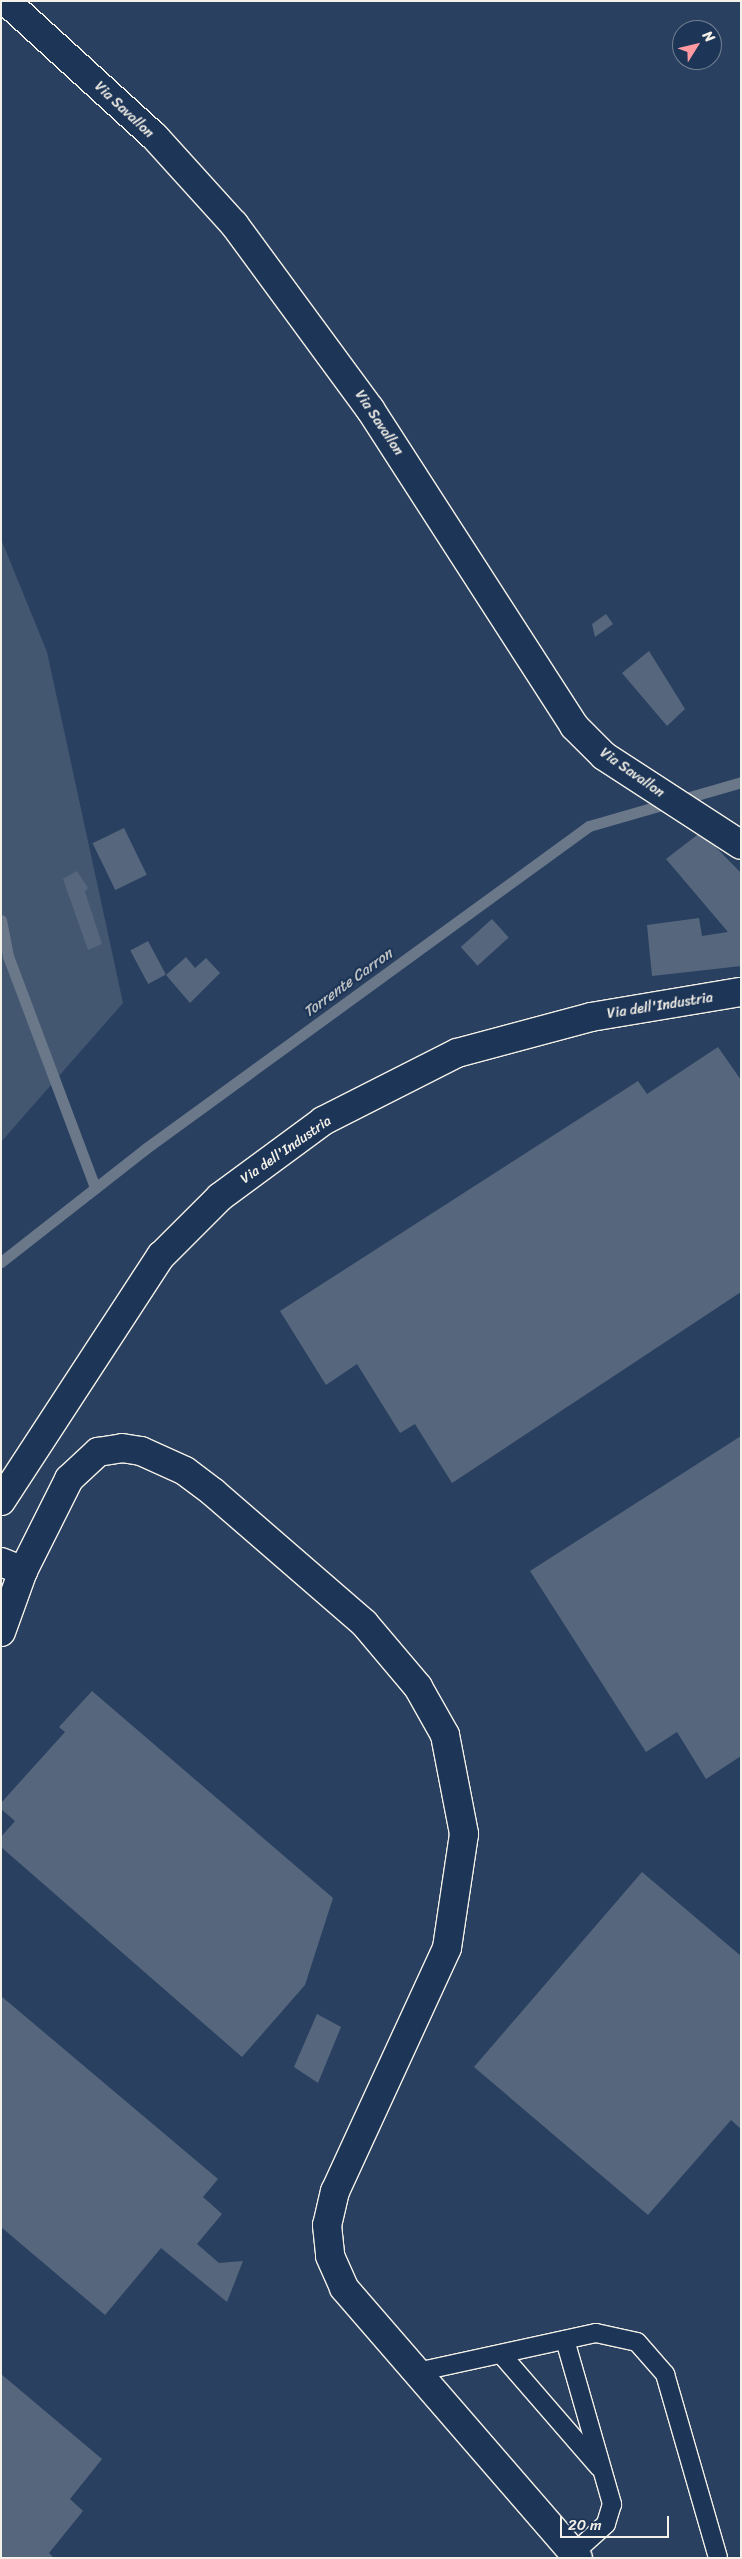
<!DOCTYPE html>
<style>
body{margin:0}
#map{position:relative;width:742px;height:2559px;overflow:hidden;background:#2a4060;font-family:Sriracha,sans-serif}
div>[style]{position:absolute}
.green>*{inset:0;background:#445771}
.stream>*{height:11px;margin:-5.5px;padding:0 5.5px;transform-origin:5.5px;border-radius:5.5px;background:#6a788a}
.building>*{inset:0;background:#56677d;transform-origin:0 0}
.roads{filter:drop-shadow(1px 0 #f4f1e8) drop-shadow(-1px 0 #f4f1e8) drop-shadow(0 1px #f4f1e8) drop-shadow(0 -1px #f4f1e8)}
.service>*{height:18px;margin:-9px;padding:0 9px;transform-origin:9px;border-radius:9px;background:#1d3557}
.minor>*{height:28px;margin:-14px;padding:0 14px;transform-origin:14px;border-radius:14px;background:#1d3557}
.tertiary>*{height:28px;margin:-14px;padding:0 14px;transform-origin:14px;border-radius:14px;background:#1d3557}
.secondary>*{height:28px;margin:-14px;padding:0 14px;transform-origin:14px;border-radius:14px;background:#1d3557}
span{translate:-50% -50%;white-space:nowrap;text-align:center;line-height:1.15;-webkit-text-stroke:4.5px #1d3557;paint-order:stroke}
.street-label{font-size:14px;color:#f4f1e8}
.water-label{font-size:15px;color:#bdc1c2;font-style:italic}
.frame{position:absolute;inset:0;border:2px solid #f4f1e8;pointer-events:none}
.north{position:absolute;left:672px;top:20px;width:50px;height:50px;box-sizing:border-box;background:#1d3557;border:1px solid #738091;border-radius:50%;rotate:54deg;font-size:14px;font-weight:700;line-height:20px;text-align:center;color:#f4f1e8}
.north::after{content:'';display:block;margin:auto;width:18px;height:22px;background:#ff9aa2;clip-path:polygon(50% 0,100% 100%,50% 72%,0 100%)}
.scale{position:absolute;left:560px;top:2516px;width:109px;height:22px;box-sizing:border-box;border:2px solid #f4f1e8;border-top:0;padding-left:6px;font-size:15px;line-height:18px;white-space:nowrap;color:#f4f1e8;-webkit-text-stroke:4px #1d3557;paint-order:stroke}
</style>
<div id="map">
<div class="green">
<div style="clip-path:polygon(1px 539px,47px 652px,123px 1003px,1px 1142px)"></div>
</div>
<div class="stream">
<div style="left:1px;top:920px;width:37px;rotate:79deg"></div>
<div style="left:8px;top:956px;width:248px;rotate:69.4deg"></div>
<div style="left:1px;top:1262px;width:183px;rotate:-38.1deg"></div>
<div style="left:145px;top:1149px;width:549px;rotate:-36.04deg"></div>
<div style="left:589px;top:826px;width:158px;rotate:-16.1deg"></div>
</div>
<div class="building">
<div style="clip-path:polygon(606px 614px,613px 624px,595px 637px,592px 624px)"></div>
<div style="clip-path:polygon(649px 651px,685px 709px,667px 726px,622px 673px)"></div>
<div style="left:124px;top:828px;width:52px;height:35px;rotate:64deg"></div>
<div style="clip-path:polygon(701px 832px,741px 873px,741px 966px,652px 976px,647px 925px,699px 918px,702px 936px,728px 932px,666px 859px)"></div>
<div style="clip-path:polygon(77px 871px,88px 888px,85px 892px,102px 944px,88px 950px,63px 879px)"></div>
<div style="left:492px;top:919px;width:25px;height:42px;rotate:48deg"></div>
<div style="left:148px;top:941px;width:38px;height:20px;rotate:62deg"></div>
<div style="clip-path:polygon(186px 957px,195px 968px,206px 958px,220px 973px,190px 1003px,166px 975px)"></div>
<div style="clip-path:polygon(718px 1047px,741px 1080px,741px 1292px,452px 1483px,415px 1424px,400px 1433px,357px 1364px,326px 1385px,280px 1311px,638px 1081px,647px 1094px)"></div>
<div style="clip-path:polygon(741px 1436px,741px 1756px,706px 1779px,677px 1732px,646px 1752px,530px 1571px)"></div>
<div style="clip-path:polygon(92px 1691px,333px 1898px,305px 1985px,242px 2057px,1px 1847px,1px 1837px,15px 1821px,1px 1809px,1px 1803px,65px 1732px,59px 1727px)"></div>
<div style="clip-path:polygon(642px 1872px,741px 1956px,741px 2129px,731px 2120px,648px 2215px,474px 2067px)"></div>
<div style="clip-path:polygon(1px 1996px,218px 2179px,203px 2197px,222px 2214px,197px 2244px,219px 2263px,243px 2261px,227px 2302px,161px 2248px,105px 2315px,1px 2227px)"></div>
<div style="clip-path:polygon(317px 2014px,341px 2027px,318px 2083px,294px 2067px)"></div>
<div style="clip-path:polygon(1px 2374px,102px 2459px,70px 2499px,83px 2511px,49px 2553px,54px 2558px,1px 2558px)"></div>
</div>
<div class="roads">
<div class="service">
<div style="left:565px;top:2340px;width:171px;rotate:74deg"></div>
<div style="left:612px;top:2504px;width:21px;rotate:107deg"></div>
<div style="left:606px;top:2524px;width:43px;rotate:137.8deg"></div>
<div style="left:501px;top:2354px;width:150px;rotate:49.1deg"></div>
<div style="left:417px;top:2372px;width:183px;rotate:-12.3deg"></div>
<div style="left:596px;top:2333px;width:42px;rotate:12.4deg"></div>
<div style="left:637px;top:2342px;width:43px;rotate:48.8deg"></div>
<div style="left:665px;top:2374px;width:191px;rotate:73.9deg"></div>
</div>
<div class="minor">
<div style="left:1px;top:1562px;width:24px;rotate:22deg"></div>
<div style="left:23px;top:1571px;width:103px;rotate:-63.4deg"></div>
<div style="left:69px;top:1479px;width:40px;rotate:-43deg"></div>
<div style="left:98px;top:1452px;width:24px;rotate:-9deg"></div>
<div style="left:122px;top:1448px;width:19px;rotate:9deg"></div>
<div style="left:141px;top:1451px;width:48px;rotate:24.4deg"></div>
<div style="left:185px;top:1471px;width:36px;rotate:37deg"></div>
<div style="left:214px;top:1493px;width:198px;rotate:40.9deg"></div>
<div style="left:364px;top:1623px;width:84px;rotate:49.8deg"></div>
<div style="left:418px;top:1687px;width:55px;rotate:60.6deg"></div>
<div style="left:445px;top:1735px;width:101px;rotate:79.1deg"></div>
<div style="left:464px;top:1834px;width:115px;rotate:98.5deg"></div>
<div style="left:447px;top:1948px;width:268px;rotate:114.7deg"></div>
<div style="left:335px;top:2191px;width:35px;rotate:103deg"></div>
<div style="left:327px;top:2225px;width:31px;rotate:84deg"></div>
<div style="left:330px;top:2256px;width:35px;rotate:66deg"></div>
<div style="left:344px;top:2288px;width:357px;rotate:49.1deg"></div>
<div style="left:1px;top:1632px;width:65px;rotate:-70.2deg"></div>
</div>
<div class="tertiary">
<div style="left:1px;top:1501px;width:293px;rotate:-56.9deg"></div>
<div style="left:161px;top:1256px;width:83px;rotate:-45deg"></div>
<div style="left:220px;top:1197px;width:128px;rotate:-36.4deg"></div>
<div style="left:323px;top:1121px;width:150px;rotate:-26.9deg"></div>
<div style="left:457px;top:1053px;width:139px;rotate:-15deg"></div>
<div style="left:591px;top:1017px;width:152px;rotate:-9.5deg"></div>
</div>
<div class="secondary">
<div style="left:6px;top:1px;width:202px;rotate:42.4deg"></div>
<div style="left:155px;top:137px;width:118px;rotate:47.8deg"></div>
<div style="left:234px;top:224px;width:230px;rotate:53.7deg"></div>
<div style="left:370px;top:409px;width:377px;rotate:57.2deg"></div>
<div style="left:574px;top:726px;width:42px;rotate:45deg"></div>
<div style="left:604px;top:756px;width:163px;rotate:33deg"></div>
</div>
</div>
<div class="street-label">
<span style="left:124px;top:110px;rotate:43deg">Via Savallon</span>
<span style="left:379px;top:423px;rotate:56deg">Via Savallon</span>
<span style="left:632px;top:773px;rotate:35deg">Via Savallon</span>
<span style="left:660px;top:1006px;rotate:-9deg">Via dell'Industria</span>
<span style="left:286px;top:1150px;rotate:-35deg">Via dell'Industria</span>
</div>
<div class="water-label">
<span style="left:348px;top:983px;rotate:-36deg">Torrente Carron</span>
</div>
<div class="frame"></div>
<div class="north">N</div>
<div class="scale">20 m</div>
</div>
